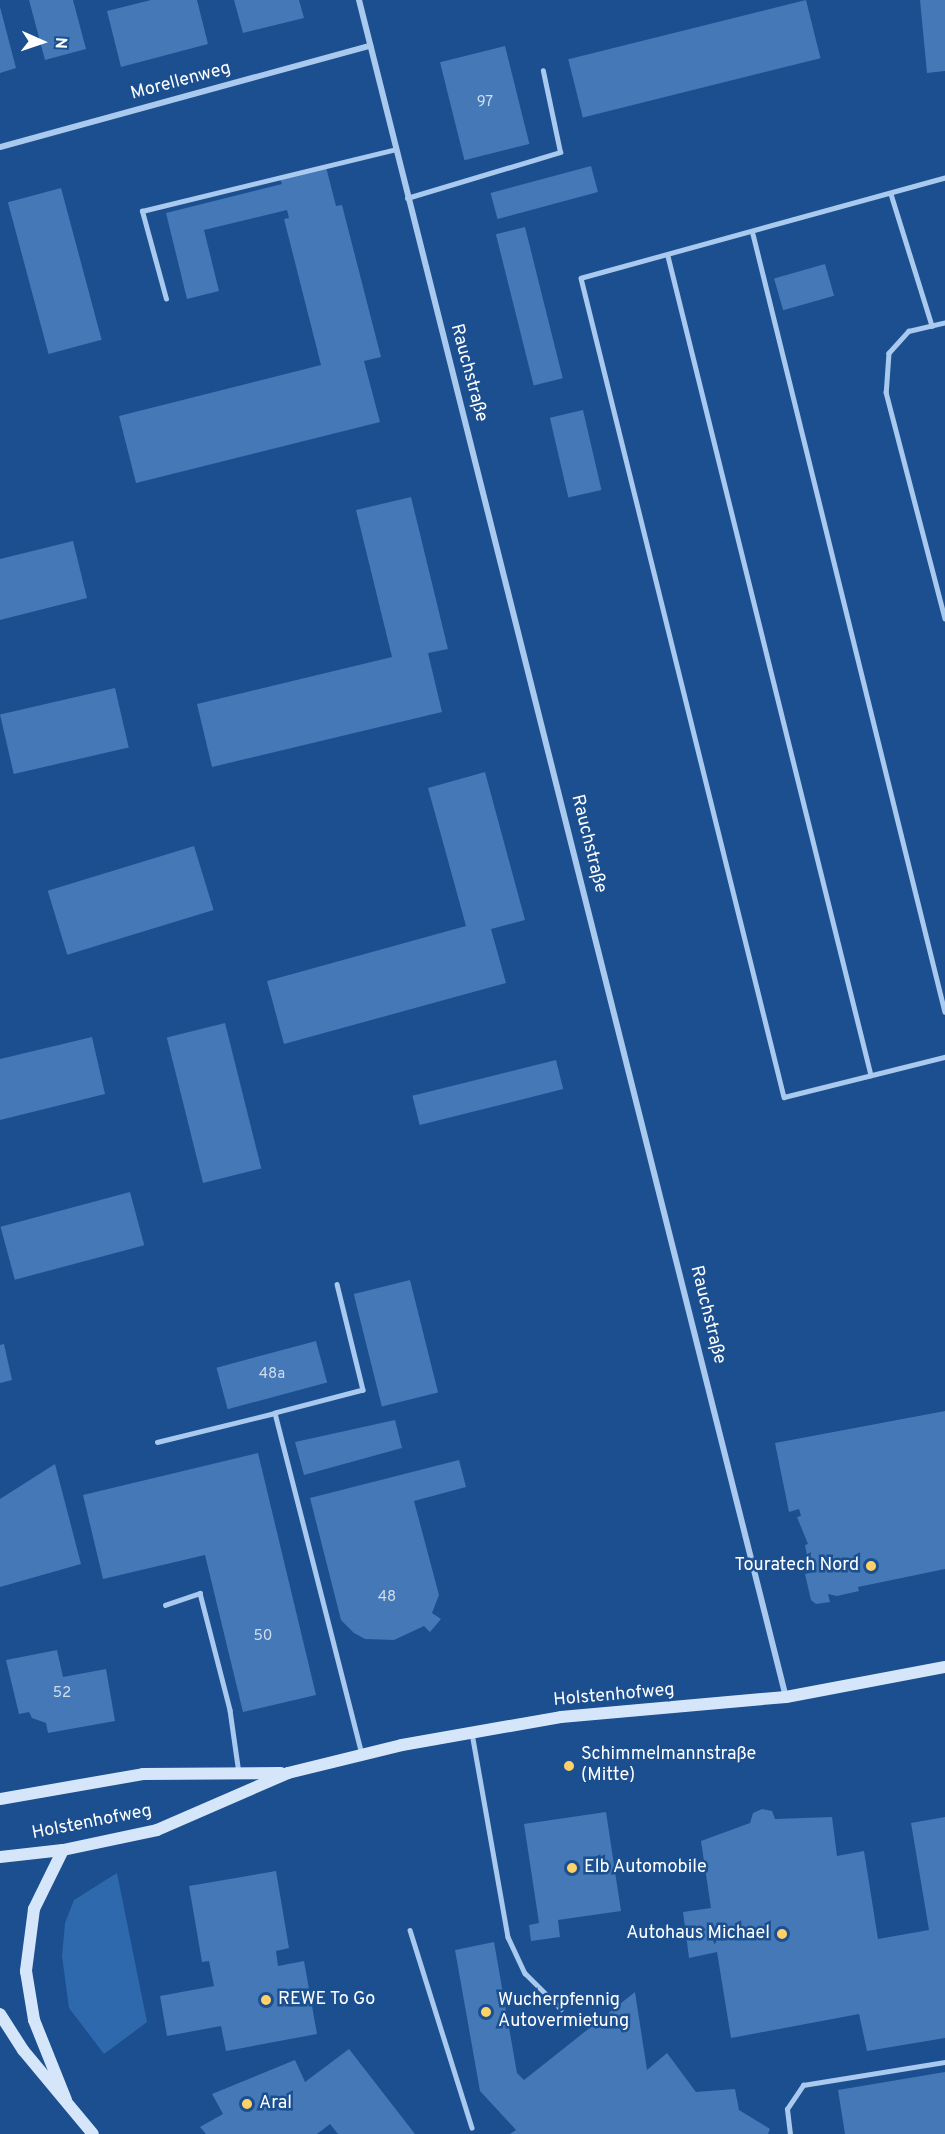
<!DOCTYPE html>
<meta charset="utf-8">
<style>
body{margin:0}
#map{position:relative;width:945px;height:2134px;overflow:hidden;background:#1b4f8f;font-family:Overpass,sans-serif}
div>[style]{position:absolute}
.green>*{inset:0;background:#2e69ad}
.building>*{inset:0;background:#4478b7;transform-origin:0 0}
.lane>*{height:4.5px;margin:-2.25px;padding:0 2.25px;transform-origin:2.25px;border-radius:2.25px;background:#a9c9ee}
.street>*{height:6px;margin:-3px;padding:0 3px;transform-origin:3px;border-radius:3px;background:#a9c9ee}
.secondary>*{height:12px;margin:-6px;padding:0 6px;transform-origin:6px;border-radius:6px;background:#d6e6fa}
.dots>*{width:16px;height:16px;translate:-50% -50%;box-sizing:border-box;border:3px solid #1b4f8f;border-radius:50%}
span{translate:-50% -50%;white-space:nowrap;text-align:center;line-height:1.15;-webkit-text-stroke:5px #1b4f8f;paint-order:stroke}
.number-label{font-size:15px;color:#d0dded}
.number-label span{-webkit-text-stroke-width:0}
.street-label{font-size:18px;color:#fff}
.poi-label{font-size:18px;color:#fff}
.right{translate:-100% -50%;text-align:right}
.left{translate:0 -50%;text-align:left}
.north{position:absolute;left:12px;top:12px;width:60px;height:60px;-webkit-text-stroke:4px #1b4f8f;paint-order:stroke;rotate:93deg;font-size:16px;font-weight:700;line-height:24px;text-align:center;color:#fff}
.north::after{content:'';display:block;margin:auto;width:21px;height:27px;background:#fff;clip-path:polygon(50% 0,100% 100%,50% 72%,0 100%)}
</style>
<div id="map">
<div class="green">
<div style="clip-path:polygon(117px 1873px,147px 2022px,104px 2054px,69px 2008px,62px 1956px,65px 1923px,74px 1900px)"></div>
</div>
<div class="building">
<div style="clip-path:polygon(29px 0,73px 0,86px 49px,45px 60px)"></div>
<div style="clip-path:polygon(151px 0,197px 0,208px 44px,121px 67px,107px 11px)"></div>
<div style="clip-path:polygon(234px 0,299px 0,304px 18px,243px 33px)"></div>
<div style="left:806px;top:0;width:60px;height:245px;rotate:76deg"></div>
<div style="clip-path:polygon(920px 0,945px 0,945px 71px,927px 73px)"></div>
<div style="clip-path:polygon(0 7px,16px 68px,0 73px)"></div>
<div style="left:505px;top:46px;width:101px;height:67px;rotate:76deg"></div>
<div style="left:591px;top:166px;width:27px;height:104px;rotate:75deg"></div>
<div style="clip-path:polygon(326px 167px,336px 206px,342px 205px,381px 357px,364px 361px,380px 422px,136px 483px,119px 416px,321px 365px,284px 219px,289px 218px,287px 210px,204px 230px,219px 291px,187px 299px,166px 213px,282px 184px,280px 179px)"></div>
<div style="left:61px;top:188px;width:157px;height:55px;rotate:75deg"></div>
<div style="left:525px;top:227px;width:156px;height:30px;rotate:76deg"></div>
<div style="left:825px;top:264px;width:33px;height:53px;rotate:74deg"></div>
<div style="left:583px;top:410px;width:82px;height:34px;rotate:77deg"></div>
<div style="clip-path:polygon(411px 497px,448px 649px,428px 653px,442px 712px,212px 767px,197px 704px,392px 657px,356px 510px)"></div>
<div style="clip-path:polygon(73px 541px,87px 598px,0 620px,0 559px)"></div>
<div style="left:115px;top:688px;width:61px;height:118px;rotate:77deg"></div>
<div style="clip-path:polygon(485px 772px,525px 920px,491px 929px,506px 983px,284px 1044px,267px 981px,466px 926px,428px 788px)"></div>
<div style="left:194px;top:846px;width:67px;height:153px;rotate:73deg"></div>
<div style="left:225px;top:1023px;width:150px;height:60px;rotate:76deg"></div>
<div style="clip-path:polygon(92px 1037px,105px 1094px,0 1120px,0 1059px)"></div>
<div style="left:556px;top:1060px;width:30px;height:148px;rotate:76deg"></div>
<div style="left:130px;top:1192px;width:55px;height:134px;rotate:75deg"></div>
<div style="left:410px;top:1280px;width:116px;height:58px;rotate:76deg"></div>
<div style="left:316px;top:1341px;width:43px;height:103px;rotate:75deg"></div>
<div style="clip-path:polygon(4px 1344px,12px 1380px,0 1383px,0 1345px)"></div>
<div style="clip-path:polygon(945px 1411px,945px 1569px,858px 1587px,859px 1591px,837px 1596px,828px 1594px,830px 1602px,816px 1604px,811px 1600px,805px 1574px,814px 1572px,809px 1566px,805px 1545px,808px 1544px,797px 1517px,801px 1516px,799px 1509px,789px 1512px,775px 1443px)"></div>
<div style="clip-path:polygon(395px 1420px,402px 1448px,304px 1475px,295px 1442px)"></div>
<div style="clip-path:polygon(258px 1453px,316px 1695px,243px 1712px,205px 1555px,103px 1579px,83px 1495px)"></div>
<div style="clip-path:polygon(459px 1460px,466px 1487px,414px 1501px,439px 1595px,432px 1613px,441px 1619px,430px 1632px,424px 1626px,394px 1640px,365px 1639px,354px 1633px,341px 1620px,310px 1498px)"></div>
<div style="clip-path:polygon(55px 1464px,81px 1564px,0 1587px,0 1499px)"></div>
<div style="clip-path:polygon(57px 1650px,63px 1677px,106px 1669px,115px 1721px,48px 1733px,46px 1723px,32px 1718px,29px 1712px,19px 1714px,6px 1660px)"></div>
<div style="clip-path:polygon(762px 1809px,772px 1811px,775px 1819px,832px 1817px,837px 1856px,864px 1851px,878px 1939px,929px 1930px,911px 1823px,945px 1817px,945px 2038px,867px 2051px,859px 2014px,731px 2038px,717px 1952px,689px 1958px,683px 1912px,711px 1908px,701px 1841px,750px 1823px,753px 1813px)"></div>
<div style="clip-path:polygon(606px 1812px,621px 1911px,558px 1920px,560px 1937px,531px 1941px,529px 1925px,539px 1923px,524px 1824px)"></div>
<div style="clip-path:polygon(276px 1871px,289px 1948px,276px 1951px,278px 1966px,304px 1961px,317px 2034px,226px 2051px,221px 2026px,167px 2036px,160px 1996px,214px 1986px,209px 1961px,202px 1962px,189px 1886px)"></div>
<div style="clip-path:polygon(494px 1942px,517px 2073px,524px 2080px,635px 1992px,647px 2070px,667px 2053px,696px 2092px,735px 2089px,739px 2110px,770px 2129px,768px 2134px,510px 2134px,516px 2130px,480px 2091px,455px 1950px)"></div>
<div style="clip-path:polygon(349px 2049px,415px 2134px,338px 2134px,330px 2124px,317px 2134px,206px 2134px,200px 2127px,223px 2114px,212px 2094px,295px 2060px,305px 2082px)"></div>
<div style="clip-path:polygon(945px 2072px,945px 2134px,845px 2134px,838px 2090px)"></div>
</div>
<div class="lane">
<div style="left:945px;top:178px;width:377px;rotate:164.6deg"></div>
<div style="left:581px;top:278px;width:844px;rotate:76.08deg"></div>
<div style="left:784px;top:1097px;width:166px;rotate:-14deg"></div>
<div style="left:891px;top:194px;width:138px;rotate:72.7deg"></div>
<div style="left:407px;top:198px;width:160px;rotate:-16.7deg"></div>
<div style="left:560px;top:152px;width:83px;rotate:-101.9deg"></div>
<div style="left:753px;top:234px;width:801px;rotate:76.14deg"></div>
<div style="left:668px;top:256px;width:844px;rotate:76.08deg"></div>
<div style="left:166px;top:299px;width:91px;rotate:-105.3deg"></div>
<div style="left:142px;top:211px;width:261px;rotate:-13.7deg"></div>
<div style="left:945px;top:323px;width:37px;rotate:167deg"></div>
<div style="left:909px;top:331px;width:30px;rotate:132deg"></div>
<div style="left:889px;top:353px;width:39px;rotate:94deg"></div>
<div style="left:886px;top:392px;width:234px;rotate:75.4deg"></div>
<div style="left:337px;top:1284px;width:109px;rotate:76.2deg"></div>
<div style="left:363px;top:1390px;width:91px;rotate:165.4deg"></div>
<div style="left:275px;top:1413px;width:352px;rotate:75.7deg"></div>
<div style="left:157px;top:1442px;width:122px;rotate:-13.8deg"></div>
<div style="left:165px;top:1605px;width:37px;rotate:-19deg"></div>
<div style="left:200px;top:1593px;width:121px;rotate:75.6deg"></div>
<div style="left:230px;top:1710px;width:64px;rotate:81.9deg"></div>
<div style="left:472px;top:1733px;width:207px;rotate:80deg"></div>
<div style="left:508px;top:1937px;width:40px;rotate:65deg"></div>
<div style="left:525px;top:1973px;width:51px;rotate:45deg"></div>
<div style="left:410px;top:1930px;width:207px;rotate:72.6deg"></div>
<div style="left:790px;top:2134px;width:25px;rotate:-97deg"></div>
<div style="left:787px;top:2109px;width:29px;rotate:-56deg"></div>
<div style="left:803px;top:2085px;width:144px;rotate:-9.2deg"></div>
</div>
<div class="street">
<div style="left:359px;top:0;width:1750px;rotate:75.88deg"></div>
<div style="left:0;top:147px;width:384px;rotate:-15.3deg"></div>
</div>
<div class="secondary">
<div style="left:0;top:1799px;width:145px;rotate:-9.9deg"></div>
<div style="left:143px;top:1774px;width:138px;rotate:-0.4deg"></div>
<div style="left:63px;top:1850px;width:66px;rotate:116.2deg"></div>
<div style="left:34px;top:1909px;width:63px;rotate:97.4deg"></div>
<div style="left:26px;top:1971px;width:50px;rotate:80.7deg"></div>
<div style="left:34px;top:2020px;width:86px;rotate:68.2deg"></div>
<div style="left:0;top:1857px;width:63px;rotate:-6.3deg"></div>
<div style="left:63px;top:1850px;width:96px;rotate:-12deg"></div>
<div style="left:157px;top:1830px;width:143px;rotate:-23.5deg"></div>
<div style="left:288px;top:1773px;width:117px;rotate:-13.8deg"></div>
<div style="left:402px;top:1745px;width:161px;rotate:-10deg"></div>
<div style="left:561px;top:1717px;width:226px;rotate:-5.1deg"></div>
<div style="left:786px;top:1697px;width:162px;rotate:-10.7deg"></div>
<div style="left:0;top:2014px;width:43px;rotate:57.4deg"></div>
<div style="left:23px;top:2050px;width:109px;rotate:50.2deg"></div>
</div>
<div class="dots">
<div style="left:871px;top:1566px;background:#ffd166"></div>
<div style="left:569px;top:1766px;background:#ffd166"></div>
<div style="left:572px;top:1868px;background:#ffd166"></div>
<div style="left:782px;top:1934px;background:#ffd166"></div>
<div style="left:266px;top:2000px;background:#ffd166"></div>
<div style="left:486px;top:2012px;background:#ffd166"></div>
<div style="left:247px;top:2104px;background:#ffd166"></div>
</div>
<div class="number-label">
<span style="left:485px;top:103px">97</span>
<span style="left:272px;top:1375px">48a</span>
<span style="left:387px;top:1598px">48</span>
<span style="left:263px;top:1637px">50</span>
<span style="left:62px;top:1694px">52</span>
</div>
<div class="street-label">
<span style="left:181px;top:82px;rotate:-15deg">Morellenweg</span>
<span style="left:468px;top:373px;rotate:75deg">Rauchstraße</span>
<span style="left:588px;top:844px;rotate:76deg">Rauchstraße</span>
<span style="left:707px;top:1315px;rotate:76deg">Rauchstraße</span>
<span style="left:614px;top:1696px;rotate:-5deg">Holstenhofweg</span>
<span style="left:92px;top:1823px;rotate:-11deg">Holstenhofweg</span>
</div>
<div class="poi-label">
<span class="right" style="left:859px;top:1566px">Touratech Nord</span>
<span class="left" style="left:581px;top:1766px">Schimmelmannstraße<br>(Mitte)</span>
<span class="left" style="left:584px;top:1868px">Elb Automobile</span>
<span class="right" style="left:770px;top:1934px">Autohaus Michael</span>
<span class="left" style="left:278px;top:2000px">REWE To Go</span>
<span class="left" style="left:498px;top:2012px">Wucherpfennig<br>Autovermietung</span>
<span class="left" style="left:259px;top:2104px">Aral</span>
</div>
<div class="north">N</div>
</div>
